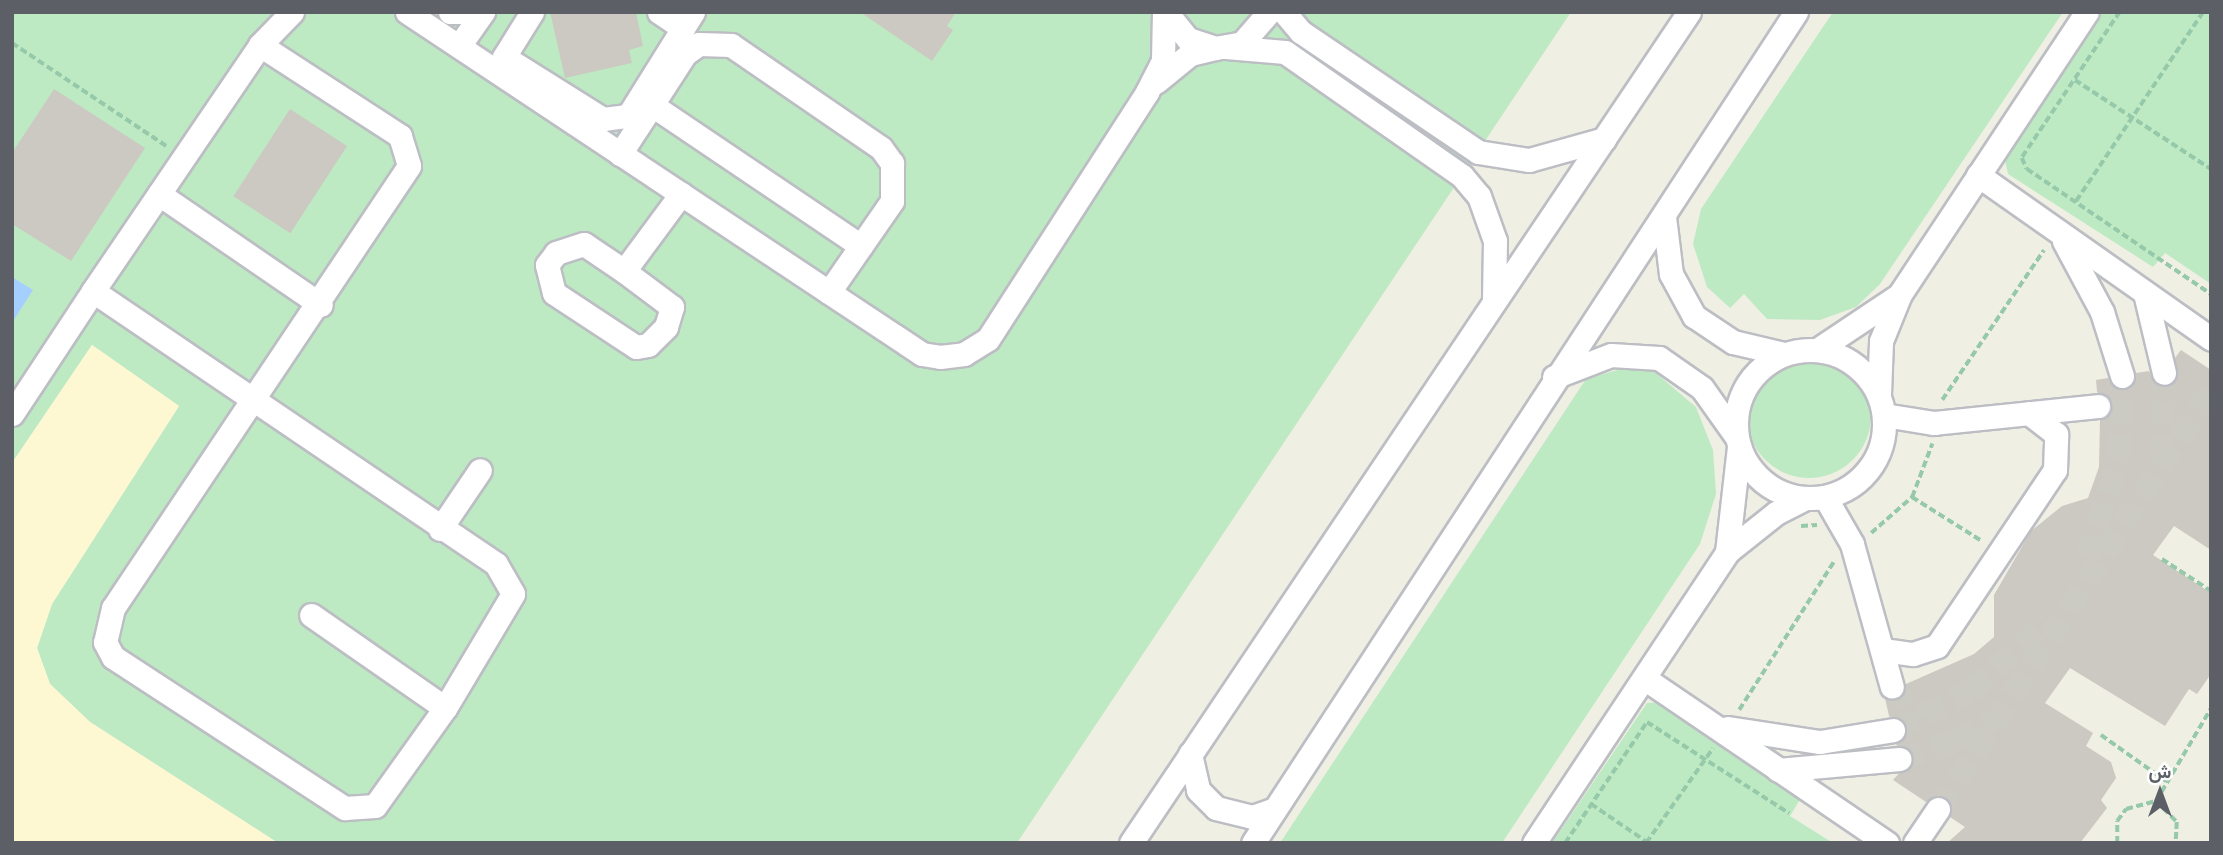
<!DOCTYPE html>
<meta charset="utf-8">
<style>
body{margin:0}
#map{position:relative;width:2223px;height:855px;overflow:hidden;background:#f0efe4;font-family:Commissioner,Vazirmatn,sans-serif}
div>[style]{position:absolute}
.green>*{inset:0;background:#beeac3}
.round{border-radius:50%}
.sand>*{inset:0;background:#fef8d2}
.water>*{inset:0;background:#a5cfff}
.building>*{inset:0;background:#cbc9c1;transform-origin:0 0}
.minor-tunnel>*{height:23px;margin-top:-11.5px;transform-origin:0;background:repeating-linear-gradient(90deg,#cbcbc4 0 23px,transparent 0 34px)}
.path>*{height:3.5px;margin-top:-1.75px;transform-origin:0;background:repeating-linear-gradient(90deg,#95c9a9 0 7px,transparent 0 10.5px)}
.roads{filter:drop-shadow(2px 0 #bcbec4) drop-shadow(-2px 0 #bcbec4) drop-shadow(0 2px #bcbec4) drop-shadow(0 -2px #bcbec4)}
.minor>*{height:23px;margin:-11.5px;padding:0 11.5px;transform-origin:11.5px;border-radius:11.5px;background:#fff}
.minor>.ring{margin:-11.5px;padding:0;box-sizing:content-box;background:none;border:23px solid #fff;border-radius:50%}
span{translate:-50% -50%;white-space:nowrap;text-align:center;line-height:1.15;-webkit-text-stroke:5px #fff;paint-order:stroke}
.frame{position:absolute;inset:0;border:14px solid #5c6066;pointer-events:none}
.north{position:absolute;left:2125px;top:757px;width:70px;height:70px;-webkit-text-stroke:5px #fff;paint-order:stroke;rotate:0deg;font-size:19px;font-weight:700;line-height:28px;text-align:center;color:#5c6066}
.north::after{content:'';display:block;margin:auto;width:24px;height:32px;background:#5c6066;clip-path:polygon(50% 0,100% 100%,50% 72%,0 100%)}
</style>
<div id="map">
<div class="green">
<div style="clip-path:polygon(12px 12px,1571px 12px,1017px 843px,278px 843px,90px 722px,50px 684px,37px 648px,52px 604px,179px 406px,92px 345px,12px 463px)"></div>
<div style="clip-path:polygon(1833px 12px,2063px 12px,1880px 284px,1856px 307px,1820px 320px,1767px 319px,1744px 294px,1730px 308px,1707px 287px,1693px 244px,1701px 209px)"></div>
<div style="clip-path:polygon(2100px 12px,2211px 12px,2211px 284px,2165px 253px,2153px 267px,2008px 174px,2003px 151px)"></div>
<div class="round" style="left:1747px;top:354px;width:124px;height:124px"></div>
<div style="clip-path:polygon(1621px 369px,1651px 369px,1696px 407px,1713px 450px,1716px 494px,1700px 544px,1502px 843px,1280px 843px,1586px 379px)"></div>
<div style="clip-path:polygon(1663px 702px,1805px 791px,1790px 816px,1833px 843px,1552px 843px,1647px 703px)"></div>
</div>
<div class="sand">
<div style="clip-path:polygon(92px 345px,179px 406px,52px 604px,37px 648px,50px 684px,90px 722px,278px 843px,12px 843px,12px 463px)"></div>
</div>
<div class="water">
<div style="clip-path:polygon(12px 277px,33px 290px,12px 323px)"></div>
</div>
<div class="building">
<div style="clip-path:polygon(550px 12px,636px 12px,643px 46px,629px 50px,632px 63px,565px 78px)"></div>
<div style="clip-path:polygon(860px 12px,956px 12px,947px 26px,953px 30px,932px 61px)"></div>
<div style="clip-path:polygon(54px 89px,145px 148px,71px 261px,12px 224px,12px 153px)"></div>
<div style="left:290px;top:109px;width:68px;height:104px;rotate:33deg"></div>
<div style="clip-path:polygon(2181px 350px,2211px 370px,2211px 550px,2174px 526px,2153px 555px,2211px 593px,2211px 674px,2197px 694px,2189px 689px,2165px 726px,2070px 668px,2045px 703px,2093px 733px,2086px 746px,2111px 762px,2116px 778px,2101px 800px,2107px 808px,2080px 843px,1947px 843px,1965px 827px,1950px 817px,1950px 802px,1938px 795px,1926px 802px,1893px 780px,1914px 757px,1896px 745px,1907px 727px,1889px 716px,1885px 698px,1896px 700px,1906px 684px,1974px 654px,1994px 637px,1994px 595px,2031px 531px,2062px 506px,2088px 498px,2099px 467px,2100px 420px,2112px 405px,2097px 392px,2096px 380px,2108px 378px,2125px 389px,2136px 373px,2149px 371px,2154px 383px,2168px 386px,2177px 378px,2175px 358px)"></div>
</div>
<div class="minor-tunnel">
<div style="left:2161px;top:458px;width:85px;rotate:-88deg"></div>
<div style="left:2087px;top:558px;width:106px;rotate:-72.4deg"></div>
<div style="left:2119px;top:457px;width:81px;rotate:-87.9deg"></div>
<div style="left:1892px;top:687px;width:42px;rotate:46deg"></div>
<div style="left:1893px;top:730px;width:86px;rotate:-26.9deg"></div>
<div style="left:1970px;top:691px;width:103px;rotate:-42.2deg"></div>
<div style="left:1900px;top:759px;width:58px;rotate:-18.1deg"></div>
<div style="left:1955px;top:741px;width:43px;rotate:-28.9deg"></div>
<div style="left:1938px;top:809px;width:501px;rotate:-56.98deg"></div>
</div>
<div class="path">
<div style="left:2120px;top:12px;width:176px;rotate:123.9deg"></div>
<div style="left:2022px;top:158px;width:12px;rotate:66deg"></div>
<div style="left:2027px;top:169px;width:222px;rotate:34.2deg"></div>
<div style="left:12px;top:43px;width:187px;rotate:33.7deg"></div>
<div style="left:2075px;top:80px;width:163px;rotate:33.2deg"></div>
<div style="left:2076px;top:201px;width:228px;rotate:-56.1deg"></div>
<div style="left:1942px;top:400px;width:181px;rotate:-55.8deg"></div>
<div style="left:1912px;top:497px;width:83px;rotate:32.2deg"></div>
<div style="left:1801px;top:526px;width:16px;rotate:-4deg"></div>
<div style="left:1871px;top:533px;width:55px;rotate:-41.3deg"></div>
<div style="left:1912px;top:497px;width:57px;rotate:-69.3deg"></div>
<div style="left:2162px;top:559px;width:59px;rotate:33.1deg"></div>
<div style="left:1739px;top:710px;width:178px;rotate:-57.4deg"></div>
<div style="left:2101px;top:735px;width:80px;rotate:35.3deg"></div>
<div style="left:2156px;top:801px;width:108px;rotate:-59.4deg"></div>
<div style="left:1591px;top:804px;width:68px;rotate:34.2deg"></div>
<div style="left:1565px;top:843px;width:146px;rotate:-55.9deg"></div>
<div style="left:1647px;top:722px;width:169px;rotate:32.7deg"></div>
<div style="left:1646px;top:843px;width:116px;rotate:-54.8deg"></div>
<div style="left:2117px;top:843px;width:22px;rotate:-90deg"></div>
<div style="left:2117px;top:821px;width:15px;rotate:-53deg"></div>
<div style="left:2126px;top:809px;width:31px;rotate:-15deg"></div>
<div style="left:2156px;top:801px;width:30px;rotate:45deg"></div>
<div style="left:2177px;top:822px;width:21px;rotate:93deg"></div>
</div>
<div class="roads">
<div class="minor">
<div style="left:407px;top:12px;width:618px;rotate:33.59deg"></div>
<div style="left:922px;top:354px;width:18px;rotate:9deg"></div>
<div style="left:940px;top:357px;width:24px;rotate:-7deg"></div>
<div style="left:964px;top:354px;width:28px;rotate:-32deg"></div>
<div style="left:988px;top:339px;width:294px;rotate:-57.2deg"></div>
<div style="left:1147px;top:92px;width:36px;rotate:-63deg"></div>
<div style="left:1163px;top:60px;width:48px;rotate:-88.8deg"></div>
<div style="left:450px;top:12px;width:8px"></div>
<div style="left:532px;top:12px;width:53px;rotate:121.9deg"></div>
<div style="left:504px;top:57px;width:117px;rotate:32.1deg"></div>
<div style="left:603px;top:119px;width:25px;rotate:-7deg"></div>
<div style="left:628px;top:116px;width:104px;rotate:-58deg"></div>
<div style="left:659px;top:12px;width:29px;rotate:34deg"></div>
<div style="left:683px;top:28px;width:19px;rotate:-58deg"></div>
<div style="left:1166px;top:12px;width:35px;rotate:51deg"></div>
<div style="left:1188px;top:39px;width:28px;rotate:18deg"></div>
<div style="left:1215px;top:48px;width:27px;rotate:-10deg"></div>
<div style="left:1242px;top:43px;width:41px;rotate:-48.9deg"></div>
<div style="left:1284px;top:12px;width:26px;rotate:50deg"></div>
<div style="left:1301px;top:32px;width:214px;rotate:34.1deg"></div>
<div style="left:1478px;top:152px;width:52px;rotate:8.9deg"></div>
<div style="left:1529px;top:160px;width:78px;rotate:-15.6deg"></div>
<div style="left:260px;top:45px;width:167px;rotate:33deg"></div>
<div style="left:400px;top:136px;width:31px;rotate:73deg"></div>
<div style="left:409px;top:166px;width:532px;rotate:123.81deg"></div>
<div style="left:113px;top:608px;width:35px;rotate:103deg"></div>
<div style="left:105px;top:642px;width:17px;rotate:62deg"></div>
<div style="left:113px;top:657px;width:277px;rotate:33.1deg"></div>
<div style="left:345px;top:808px;width:30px;rotate:-4deg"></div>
<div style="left:375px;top:806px;width:120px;rotate:-54.5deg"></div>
<div style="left:459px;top:46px;width:42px;rotate:-54.8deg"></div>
<div style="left:1226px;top:47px;width:59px;rotate:4.8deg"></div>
<div style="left:1285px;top:52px;width:216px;rotate:35deg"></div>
<div style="left:1462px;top:176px;width:26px;rotate:50deg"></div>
<div style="left:1479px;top:196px;width:48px;rotate:70.4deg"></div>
<div style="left:1495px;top:241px;width:60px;rotate:91deg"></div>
<div style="left:1156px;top:82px;width:44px;rotate:-39.5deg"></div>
<div style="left:1190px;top:54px;width:26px;rotate:-13deg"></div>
<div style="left:652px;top:105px;width:252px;rotate:34deg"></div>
<div style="left:620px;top:154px;width:119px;rotate:-57deg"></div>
<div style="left:685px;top:54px;width:17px;rotate:-36deg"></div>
<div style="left:699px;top:44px;width:32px;rotate:2deg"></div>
<div style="left:731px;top:45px;width:182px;rotate:34.5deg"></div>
<div style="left:881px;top:148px;width:19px;rotate:54deg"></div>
<div style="left:892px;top:163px;width:38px;rotate:90deg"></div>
<div style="left:892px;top:201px;width:111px;rotate:124.7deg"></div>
<div style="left:1978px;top:175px;width:285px;rotate:35.1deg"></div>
<div style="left:159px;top:194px;width:196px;rotate:34.4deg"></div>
<div style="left:1664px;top:217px;width:57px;rotate:83deg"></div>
<div style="left:1671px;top:274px;width:48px;rotate:61.3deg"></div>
<div style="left:1694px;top:316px;width:47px;rotate:33.7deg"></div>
<div style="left:1733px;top:342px;width:52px;rotate:13.2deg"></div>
<div style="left:2064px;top:241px;width:81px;rotate:61.8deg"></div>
<div style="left:2102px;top:312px;width:67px;rotate:72.6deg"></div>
<div style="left:624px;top:271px;width:60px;rotate:36.9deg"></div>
<div style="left:672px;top:307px;width:21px;rotate:107deg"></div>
<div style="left:666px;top:327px;width:25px;rotate:135deg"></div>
<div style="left:648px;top:345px;width:12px;rotate:171deg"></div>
<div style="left:636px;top:347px;width:98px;rotate:-146.6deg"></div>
<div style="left:554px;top:293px;width:29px;rotate:-104deg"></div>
<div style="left:547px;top:265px;width:15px;rotate:-53deg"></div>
<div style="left:556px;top:253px;width:29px;rotate:-18deg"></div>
<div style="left:584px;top:244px;width:48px;rotate:34deg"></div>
<div style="left:624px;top:271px;width:96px;rotate:-53.5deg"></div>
<div style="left:93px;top:291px;width:297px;rotate:-55.8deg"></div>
<div style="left:260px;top:45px;width:46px;rotate:-45.9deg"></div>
<div style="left:2145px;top:293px;width:82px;rotate:76.6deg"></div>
<div class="ring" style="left:1736px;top:350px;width:125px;height:125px"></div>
<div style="left:1817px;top:350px;width:94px;rotate:-33.7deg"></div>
<div style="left:1554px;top:377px;width:61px;rotate:-21.1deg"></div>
<div style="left:1611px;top:355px;width:48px;rotate:3.6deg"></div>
<div style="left:1659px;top:358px;width:52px;rotate:34.9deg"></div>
<div style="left:1702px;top:388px;width:59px;rotate:54.7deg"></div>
<div style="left:1879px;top:394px;width:53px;rotate:-87.8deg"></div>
<div style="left:1881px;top:341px;width:51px;rotate:-68deg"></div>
<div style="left:1900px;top:294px;width:338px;rotate:-56.5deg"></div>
<div style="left:12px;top:414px;width:147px;rotate:-56.6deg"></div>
<div style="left:93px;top:291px;width:487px;rotate:34.1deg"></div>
<div style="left:496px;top:564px;width:34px;rotate:60deg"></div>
<div style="left:513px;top:594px;width:133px;rotate:120.8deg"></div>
<div style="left:445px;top:708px;width:163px;rotate:-145.2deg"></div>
<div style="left:1884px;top:415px;width:51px;rotate:9.1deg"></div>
<div style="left:1934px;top:423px;width:165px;rotate:-5.9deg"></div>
<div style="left:1825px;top:497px;width:54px;rotate:60.1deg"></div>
<div style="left:1852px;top:544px;width:148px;rotate:74.4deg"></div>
<div style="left:440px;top:529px;width:71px;rotate:-55.9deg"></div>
<div style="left:1727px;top:552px;width:106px;rotate:-83.5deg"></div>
<div style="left:1883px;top:650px;width:30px;rotate:8deg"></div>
<div style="left:1913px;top:654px;width:25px;rotate:-18deg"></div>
<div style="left:1937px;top:646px;width:212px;rotate:-56.2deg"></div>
<div style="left:2055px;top:470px;width:36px;rotate:-88deg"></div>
<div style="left:2056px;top:434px;width:34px;rotate:-142deg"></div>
<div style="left:1644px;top:678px;width:294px;rotate:34.2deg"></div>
<div style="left:1728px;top:728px;width:93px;rotate:8.7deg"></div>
<div style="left:1820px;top:742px;width:74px;rotate:-9.3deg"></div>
<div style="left:1190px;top:754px;width:37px;rotate:77deg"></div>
<div style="left:1198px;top:790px;width:25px;rotate:45deg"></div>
<div style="left:1216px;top:808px;width:37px;rotate:14deg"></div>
<div style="left:1252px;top:817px;width:24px;rotate:-19deg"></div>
<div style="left:1778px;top:770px;width:122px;rotate:-5.2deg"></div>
<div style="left:1131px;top:843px;width:1001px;rotate:-56.12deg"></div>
<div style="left:1253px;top:843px;width:993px;rotate:-56.84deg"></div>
<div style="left:1534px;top:843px;width:349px;rotate:-56.4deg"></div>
<div style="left:1727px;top:552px;width:63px;rotate:-38.5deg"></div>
<div style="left:1776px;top:513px;width:33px;rotate:-27deg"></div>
<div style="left:1915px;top:843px;width:41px;rotate:-55.9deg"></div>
</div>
</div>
<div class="frame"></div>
<div class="north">ش</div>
</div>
